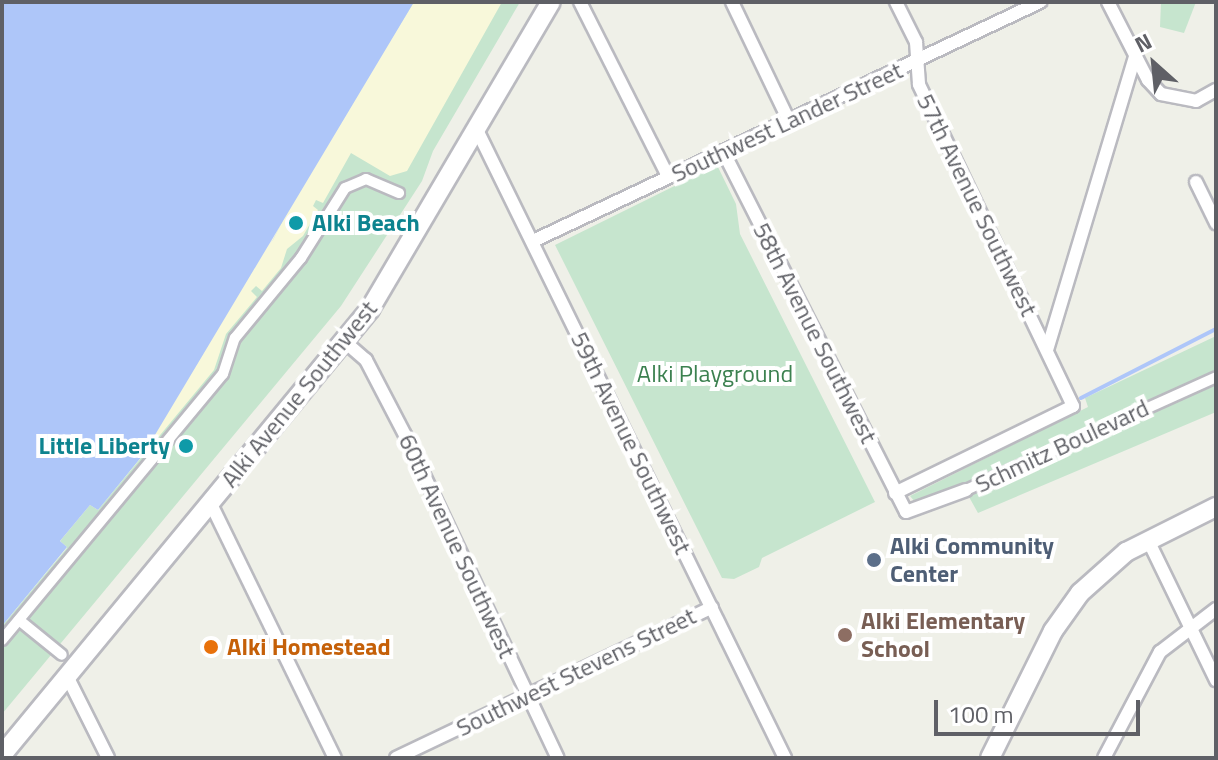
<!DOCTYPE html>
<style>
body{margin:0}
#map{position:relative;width:1218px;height:760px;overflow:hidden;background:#eff0e8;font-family:"Titillium Web",sans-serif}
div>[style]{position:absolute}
.green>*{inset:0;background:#c6e5ce}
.sand>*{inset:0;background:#f8f8da}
.water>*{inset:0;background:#aec6f9}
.stream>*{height:4px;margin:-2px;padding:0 2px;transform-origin:2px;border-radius:2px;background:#aec6f9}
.roads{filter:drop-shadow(2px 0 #babac0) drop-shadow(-2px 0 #babac0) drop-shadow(0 2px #babac0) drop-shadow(0 -2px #babac0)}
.pedestrian>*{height:10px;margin:-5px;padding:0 5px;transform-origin:5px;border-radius:5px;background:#fff}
.minor>*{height:12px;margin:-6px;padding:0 6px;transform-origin:6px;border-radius:6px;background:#fff}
.secondary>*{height:18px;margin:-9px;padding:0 9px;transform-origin:9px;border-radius:9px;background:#fff}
.dots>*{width:22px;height:22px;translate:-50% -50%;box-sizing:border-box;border:4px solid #fff;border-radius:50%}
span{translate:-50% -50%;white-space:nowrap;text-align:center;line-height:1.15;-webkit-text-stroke:8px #fff;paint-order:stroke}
.street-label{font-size:24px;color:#5f6066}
.culture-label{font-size:24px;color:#0d838f;font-weight:700}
.left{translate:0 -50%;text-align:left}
.right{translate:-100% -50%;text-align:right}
.park-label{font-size:24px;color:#3c8150}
.service-label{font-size:24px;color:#4e5e75;font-weight:700}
.education-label{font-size:24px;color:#785e54;font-weight:700}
.food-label{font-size:24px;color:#c56008;font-weight:700}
.frame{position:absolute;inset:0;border:4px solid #5f6066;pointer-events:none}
.north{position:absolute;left:1114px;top:24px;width:80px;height:80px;-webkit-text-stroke:6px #fff;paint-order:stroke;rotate:333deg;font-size:22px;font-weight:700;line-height:32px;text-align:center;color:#5f6066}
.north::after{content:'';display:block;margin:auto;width:28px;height:36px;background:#5f6066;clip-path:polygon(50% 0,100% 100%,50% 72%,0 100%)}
.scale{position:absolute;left:934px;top:700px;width:206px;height:36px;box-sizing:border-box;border:4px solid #5f6066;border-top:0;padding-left:10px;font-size:24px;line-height:28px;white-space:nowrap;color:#5f6066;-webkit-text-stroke:6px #fff;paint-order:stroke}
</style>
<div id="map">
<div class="green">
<div style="clip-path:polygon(414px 2px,520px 2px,433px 151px,422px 181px,341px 306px,2px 714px,2px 626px,67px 548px,60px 541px,90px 504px,98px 510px,273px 240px,297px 192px)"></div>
<div style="clip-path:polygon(1161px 2px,1196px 2px,1184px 33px,1160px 27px)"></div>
<div style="clip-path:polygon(717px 165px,736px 204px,740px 234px,875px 502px,762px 558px,759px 567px,734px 579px,722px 578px,555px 245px)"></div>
<div style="clip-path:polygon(1216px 336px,1216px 412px,978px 513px,964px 488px,916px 503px,910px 496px,1088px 407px,1085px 398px)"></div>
</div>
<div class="sand">
<div style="clip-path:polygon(414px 2px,502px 2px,407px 171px,390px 176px,351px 153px,323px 203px,316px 200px,313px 206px,318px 210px,303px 236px,287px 249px,281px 268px,262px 291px,256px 286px,251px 291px,257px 297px,226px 334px,214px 370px,98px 510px,90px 505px,60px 541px,67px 547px,2px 626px,2px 550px,273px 240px,297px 192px)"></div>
</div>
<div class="water">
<div style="clip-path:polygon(2px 2px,414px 2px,143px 455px,98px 510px,90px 505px,60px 541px,67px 547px,2px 626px)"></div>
</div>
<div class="stream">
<div style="left:1081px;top:398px;width:152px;rotate:-27.1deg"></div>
</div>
<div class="roads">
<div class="pedestrian">
<div style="left:966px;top:490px;width:274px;rotate:-24.3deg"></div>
<div style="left:19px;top:620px;width:55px;rotate:39.1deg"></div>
<div style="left:2px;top:640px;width:346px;rotate:-50.3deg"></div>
<div style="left:223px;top:374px;width:38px;rotate:-72deg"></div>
<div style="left:235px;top:338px;width:104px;rotate:-50.5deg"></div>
<div style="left:301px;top:258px;width:83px;rotate:-57.8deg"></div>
<div style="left:345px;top:188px;width:23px;rotate:-23deg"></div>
<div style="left:366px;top:179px;width:36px;rotate:23deg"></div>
</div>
<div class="minor">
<div style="left:580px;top:2px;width:195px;rotate:63.2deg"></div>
<div style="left:732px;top:2px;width:134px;rotate:64.4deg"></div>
<div style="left:1108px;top:2px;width:88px;rotate:62.9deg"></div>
<div style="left:1148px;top:80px;width:19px;rotate:47deg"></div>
<div style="left:1161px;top:94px;width:36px;rotate:11deg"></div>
<div style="left:1196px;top:101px;width:23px;rotate:-29deg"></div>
<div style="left:476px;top:128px;width:702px;rotate:63.87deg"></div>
<div style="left:725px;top:155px;width:400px;rotate:63.1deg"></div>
<div style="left:906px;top:512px;width:64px;rotate:-20.1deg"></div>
<div style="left:1196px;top:182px;width:46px;rotate:64deg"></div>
<div style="left:533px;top:241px;width:561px;rotate:-25.24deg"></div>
<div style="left:344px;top:341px;width:29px;rotate:41deg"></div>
<div style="left:366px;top:360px;width:85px;rotate:62.5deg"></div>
<div style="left:405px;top:435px;width:357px;rotate:64.7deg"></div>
<div style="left:1047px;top:350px;width:306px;rotate:-73.3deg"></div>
<div style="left:895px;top:493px;width:198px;rotate:-26deg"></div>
<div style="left:1073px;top:406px;width:357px;rotate:-115.6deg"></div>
<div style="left:919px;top:84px;width:42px;rotate:-94.1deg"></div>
<div style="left:916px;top:42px;width:45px;rotate:-116.6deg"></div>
<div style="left:210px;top:502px;width:285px;rotate:64deg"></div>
<div style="left:1148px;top:540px;width:156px;rotate:64.1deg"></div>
<div style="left:66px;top:674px;width:94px;rotate:63.4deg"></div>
<div style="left:396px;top:758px;width:350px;rotate:-25.5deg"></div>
<div style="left:1104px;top:758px;width:120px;rotate:-62.2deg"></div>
<div style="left:1160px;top:652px;width:71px;rotate:-37.5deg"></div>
</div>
<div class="secondary">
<div style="left:2px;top:755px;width:578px;rotate:-50.47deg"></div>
<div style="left:370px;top:309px;width:356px;rotate:-59.5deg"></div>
<div style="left:990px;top:758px;width:142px;rotate:-63.6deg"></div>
<div style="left:1053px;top:631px;width:47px;rotate:-54.6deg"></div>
<div style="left:1080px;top:593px;width:62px;rotate:-41.7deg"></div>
<div style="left:1126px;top:552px;width:101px;rotate:-26.6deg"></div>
</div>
</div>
<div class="dots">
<div style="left:296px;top:223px;background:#0f9aa8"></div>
<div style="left:186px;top:446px;background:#0f9aa8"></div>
<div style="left:874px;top:560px;background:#5c6f8a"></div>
<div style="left:845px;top:635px;background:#8d6e63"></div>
<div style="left:211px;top:647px;background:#e8710a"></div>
</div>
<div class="street-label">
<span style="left:787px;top:122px;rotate:-25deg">Southwest Lander Street</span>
<span style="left:977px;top:205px;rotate:64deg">57th Avenue Southwest</span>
<span style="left:815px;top:333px;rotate:63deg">58th Avenue Southwest</span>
<span style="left:299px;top:394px;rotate:-51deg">Alki Avenue Southwest</span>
<span style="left:631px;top:443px;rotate:64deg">59th Avenue Southwest</span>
<span style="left:1062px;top:446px;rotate:-25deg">Schmitz Boulevard</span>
<span style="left:457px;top:546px;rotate:65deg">60th Avenue Southwest</span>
<span style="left:576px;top:672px;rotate:-26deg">Southwest Stevens Street</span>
</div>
<div class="culture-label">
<span class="left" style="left:312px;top:223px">Alki Beach</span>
<span class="right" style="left:170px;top:446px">Little Liberty</span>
</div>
<div class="park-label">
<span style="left:715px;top:374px">Alki Playground</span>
</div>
<div class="service-label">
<span class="left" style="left:890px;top:560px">Alki Community<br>Center</span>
</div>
<div class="education-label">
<span class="left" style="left:861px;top:635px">Alki Elementary<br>School</span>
</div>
<div class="food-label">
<span class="left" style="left:227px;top:647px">Alki Homestead</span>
</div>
<div class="frame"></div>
<div class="north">N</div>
<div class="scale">100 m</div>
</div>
